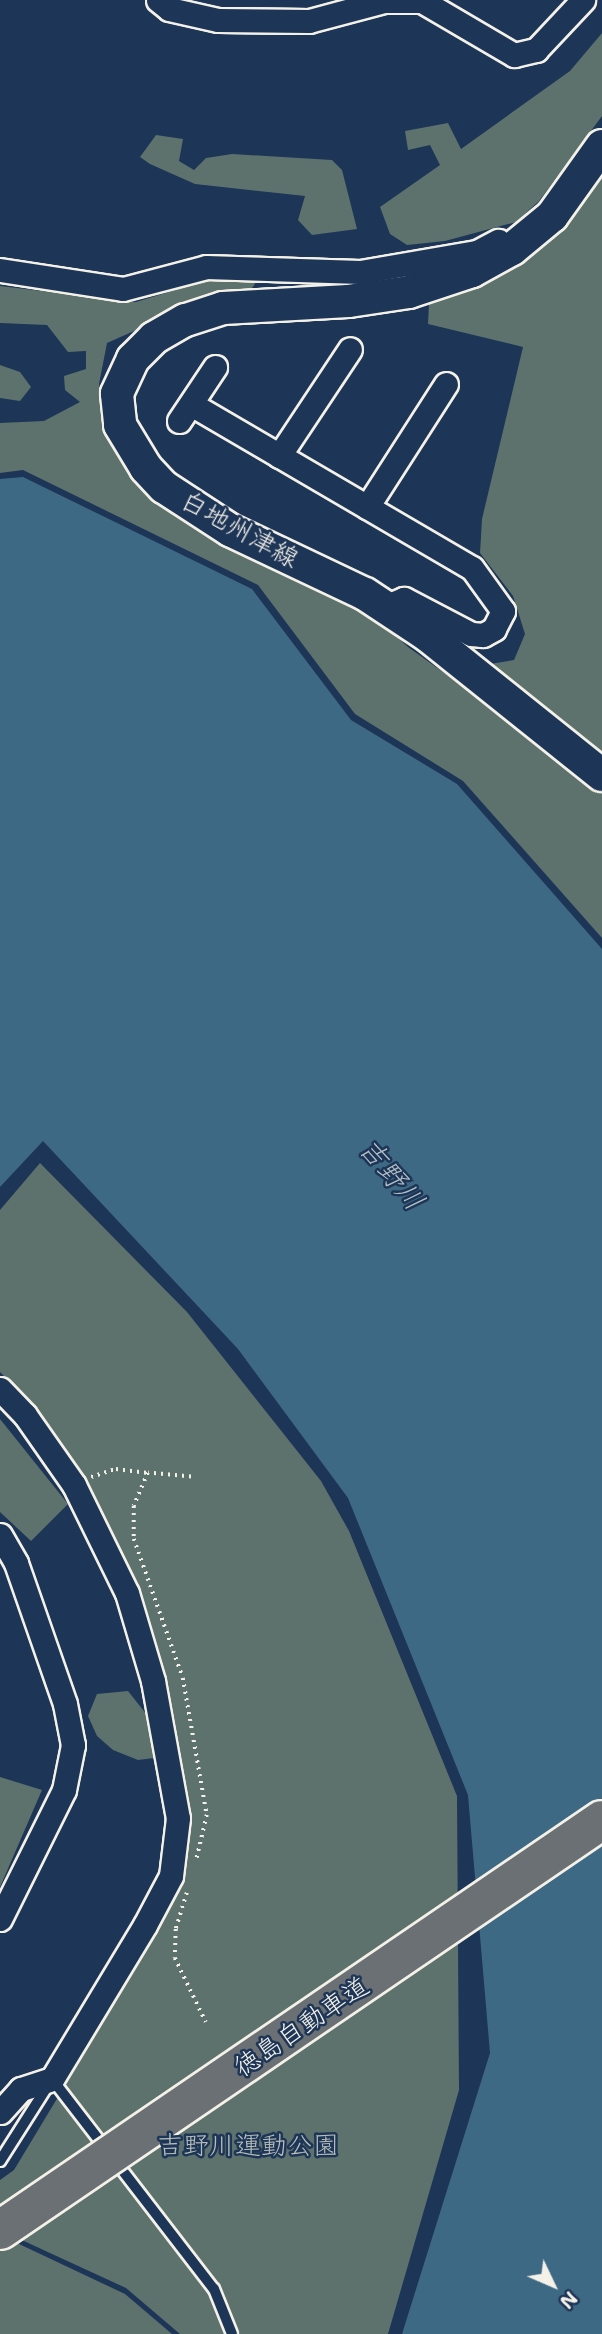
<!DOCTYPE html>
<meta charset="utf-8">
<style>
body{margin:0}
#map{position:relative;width:602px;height:2334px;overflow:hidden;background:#1d3557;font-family:"Shantell Sans","Klee One",sans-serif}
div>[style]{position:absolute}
.green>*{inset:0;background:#5d726d}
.water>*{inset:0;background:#3e6985}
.path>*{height:3.5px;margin-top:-1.75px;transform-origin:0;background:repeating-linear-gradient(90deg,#f4f1e8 0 2px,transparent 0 7px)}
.roads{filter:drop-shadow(2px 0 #f4f1e8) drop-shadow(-2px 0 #f4f1e8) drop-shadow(0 2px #f4f1e8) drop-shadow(0 -2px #f4f1e8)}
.service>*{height:10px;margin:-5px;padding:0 5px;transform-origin:5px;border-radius:5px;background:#1d3557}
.minor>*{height:23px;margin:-11.5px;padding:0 11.5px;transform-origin:11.5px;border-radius:11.5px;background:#1d3557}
.secondary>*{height:32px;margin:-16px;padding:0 16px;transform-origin:16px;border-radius:16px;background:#1d3557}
.bridges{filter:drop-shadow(2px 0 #f4f1e8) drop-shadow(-2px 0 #f4f1e8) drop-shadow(0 2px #f4f1e8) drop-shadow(0 -2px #f4f1e8)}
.motorway-bridge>*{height:38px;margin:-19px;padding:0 19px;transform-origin:19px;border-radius:19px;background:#6a7074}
span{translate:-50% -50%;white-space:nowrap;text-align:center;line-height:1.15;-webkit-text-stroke:5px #1d3557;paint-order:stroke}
.street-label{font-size:26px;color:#f4f1e8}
.park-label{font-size:26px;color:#b8beb7}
.water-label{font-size:28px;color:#b4c1c5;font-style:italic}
.north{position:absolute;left:518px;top:2250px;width:70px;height:70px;-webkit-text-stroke:5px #1d3557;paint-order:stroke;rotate:134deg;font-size:19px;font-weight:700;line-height:28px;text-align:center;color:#f4f1e8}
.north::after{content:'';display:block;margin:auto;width:24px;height:32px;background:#f4f1e8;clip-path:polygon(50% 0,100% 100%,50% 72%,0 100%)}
</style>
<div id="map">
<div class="green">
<div style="clip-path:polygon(602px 33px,602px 116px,539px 201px,516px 222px,445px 241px,407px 245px,390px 234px,380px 207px,440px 165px,430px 145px,408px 150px,405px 131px,448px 123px,461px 149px,570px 71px)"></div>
<div style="clip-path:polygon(156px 135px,183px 139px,179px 161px,194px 170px,206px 158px,232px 154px,332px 160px,342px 170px,357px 229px,312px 235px,298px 220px,305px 196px,195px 184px,150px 164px,140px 157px)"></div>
<div style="clip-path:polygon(602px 161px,602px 758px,490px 664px,514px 660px,525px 634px,513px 596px,480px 553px,482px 519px,523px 347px,428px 324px,429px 304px,578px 200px)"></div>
<div style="clip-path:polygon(235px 272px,252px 278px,255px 284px,249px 292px,170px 315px,107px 343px,99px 384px,113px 446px,147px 488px,373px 615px,408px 647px,602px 786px,602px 938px,463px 781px,355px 714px,258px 585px,23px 470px,0 473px,0 423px,44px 421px,80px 402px,65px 390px,64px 376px,86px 369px,86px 351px,68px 352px,47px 325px,0 323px,0 286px,136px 302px)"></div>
<div style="clip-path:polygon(0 365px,20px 372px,31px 387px,20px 401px,0 398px)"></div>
<div style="clip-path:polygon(40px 1163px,187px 1312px,321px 1481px,349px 1531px,457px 1796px,459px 2090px,388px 2334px,180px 2334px,126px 2288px,0 2230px,0 2180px,14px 2170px,143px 1956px,184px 1843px,100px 1516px,31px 1403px,0 1372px,0 1210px)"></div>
<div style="clip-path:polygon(0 1419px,68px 1504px,31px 1541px,0 1512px)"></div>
<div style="clip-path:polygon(128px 1691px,147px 1715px,154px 1758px,138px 1760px,113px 1750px,97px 1736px,88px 1716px,97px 1694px)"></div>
<div style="clip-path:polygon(0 1777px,42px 1790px,0 1887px)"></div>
<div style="clip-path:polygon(0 2235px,125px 2294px,172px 2334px,0 2334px)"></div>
</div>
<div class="water">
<div style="clip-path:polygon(23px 477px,252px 589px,351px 720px,457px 784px,602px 949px,602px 2334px,402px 2334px,490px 2053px,468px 1795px,348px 1498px,238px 1349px,43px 1141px,0 1187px,0 479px)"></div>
</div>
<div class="path">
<div style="left:91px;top:1477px;width:26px;rotate:-18deg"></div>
<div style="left:116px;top:1469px;width:32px;rotate:7deg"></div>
<div style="left:191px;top:1477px;width:43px;rotate:-174.7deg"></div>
<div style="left:148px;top:1473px;width:36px;rotate:113deg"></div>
<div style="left:134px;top:1506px;width:33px;rotate:90deg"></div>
<div style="left:134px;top:1539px;width:147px;rotate:70.6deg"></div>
<div style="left:183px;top:1678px;width:139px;rotate:80.1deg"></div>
<div style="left:207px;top:1815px;width:48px;rotate:103.2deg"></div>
<div style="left:187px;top:1893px;width:38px;rotate:107deg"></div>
<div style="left:176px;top:1929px;width:29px;rotate:92deg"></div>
<div style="left:175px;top:1958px;width:71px;rotate:64.2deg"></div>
</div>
<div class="roads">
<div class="service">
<div style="left:0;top:2161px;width:97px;rotate:-57.6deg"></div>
<div style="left:52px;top:2079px;width:265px;rotate:52.4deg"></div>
<div style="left:214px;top:2289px;width:48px;rotate:68.2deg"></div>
</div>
<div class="minor">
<div style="left:158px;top:0;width:14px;rotate:39deg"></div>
<div style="left:169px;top:9px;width:50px;rotate:12.7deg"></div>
<div style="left:218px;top:20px;width:91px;rotate:0.6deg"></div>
<div style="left:309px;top:21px;width:78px;rotate:-14.9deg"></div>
<div style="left:384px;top:1px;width:38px"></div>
<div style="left:422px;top:1px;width:107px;rotate:30.4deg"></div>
<div style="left:514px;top:55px;width:23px;rotate:-13deg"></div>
<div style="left:536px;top:50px;width:69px;rotate:-46.8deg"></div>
<div style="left:0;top:270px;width:124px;rotate:8.8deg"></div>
<div style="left:123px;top:289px;width:86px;rotate:-14.8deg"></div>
<div style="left:206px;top:267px;width:154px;rotate:1.9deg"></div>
<div style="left:360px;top:272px;width:119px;rotate:-9.7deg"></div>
<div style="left:477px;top:252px;width:24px;rotate:-28deg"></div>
<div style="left:191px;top:404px;width:325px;rotate:30.3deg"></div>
<div style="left:472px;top:568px;width:53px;rotate:54.2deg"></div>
<div style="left:503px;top:611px;width:20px;rotate:117deg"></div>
<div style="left:494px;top:629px;width:13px;rotate:151deg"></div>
<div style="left:483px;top:635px;width:12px;rotate:-175deg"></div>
<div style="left:471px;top:634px;width:76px;rotate:-152.4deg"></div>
<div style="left:404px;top:599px;width:22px;rotate:158deg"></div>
<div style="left:179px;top:421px;width:65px;rotate:-56.3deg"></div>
<div style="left:279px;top:456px;width:128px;rotate:-56.4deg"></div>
<div style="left:367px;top:507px;width:146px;rotate:-57.3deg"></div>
<div style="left:0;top:1389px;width:36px;rotate:46deg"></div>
<div style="left:25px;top:1415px;width:85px;rotate:55deg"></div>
<div style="left:74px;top:1485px;width:120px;rotate:63.9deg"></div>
<div style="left:127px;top:1593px;width:92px;rotate:73.5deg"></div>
<div style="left:153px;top:1681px;width:139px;rotate:79.7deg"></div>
<div style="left:178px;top:1818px;width:58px;rotate:96.9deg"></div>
<div style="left:171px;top:1876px;width:55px;rotate:118deg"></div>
<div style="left:145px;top:1925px;width:180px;rotate:121.1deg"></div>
<div style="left:52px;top:2079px;width:33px;rotate:162deg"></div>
<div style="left:21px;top:2089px;width:31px;rotate:132deg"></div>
<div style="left:0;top:1535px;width:32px;rotate:60deg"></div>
<div style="left:16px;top:1563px;width:149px;rotate:70.8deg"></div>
<div style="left:65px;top:1704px;width:42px;rotate:79deg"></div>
<div style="left:73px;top:1745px;width:46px;rotate:101.3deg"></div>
<div style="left:64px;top:1790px;width:144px;rotate:116.4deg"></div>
</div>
<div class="secondary">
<div style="left:602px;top:146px;width:86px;rotate:125.5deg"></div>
<div style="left:552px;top:216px;width:52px;rotate:140.5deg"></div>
<div style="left:512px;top:249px;width:46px;rotate:151.2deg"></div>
<div style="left:472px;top:271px;width:66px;rotate:161.6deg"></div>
<div style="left:409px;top:292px;width:62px;rotate:171.6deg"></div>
<div style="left:348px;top:301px;width:125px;rotate:176.8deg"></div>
<div style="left:223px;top:308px;width:40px;rotate:162deg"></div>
<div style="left:185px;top:320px;width:36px;rotate:150deg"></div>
<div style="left:154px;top:338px;width:30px;rotate:135deg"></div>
<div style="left:133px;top:359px;width:38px;rotate:115deg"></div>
<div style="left:117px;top:394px;width:31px;rotate:84deg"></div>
<div style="left:120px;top:425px;width:50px;rotate:58.8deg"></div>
<div style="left:146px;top:468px;width:26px;rotate:47deg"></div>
<div style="left:164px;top:487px;width:79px;rotate:33.1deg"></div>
<div style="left:230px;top:530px;width:149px;rotate:25.4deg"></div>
<div style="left:365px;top:594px;width:74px;rotate:33.5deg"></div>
<div style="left:427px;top:635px;width:224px;rotate:38.7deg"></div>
</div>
</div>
<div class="bridges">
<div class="motorway-bridge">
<div style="left:0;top:2230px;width:728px;rotate:-34.26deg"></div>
</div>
</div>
<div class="street-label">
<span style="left:240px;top:529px;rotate:29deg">白地州津線</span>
<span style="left:301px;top:2026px;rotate:-34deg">徳島自動車道</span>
</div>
<div class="park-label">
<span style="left:248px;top:2145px">吉野川運動公園</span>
</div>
<div class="water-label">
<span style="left:392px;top:1174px;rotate:50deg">吉野川</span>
</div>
<div class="north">N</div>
</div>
